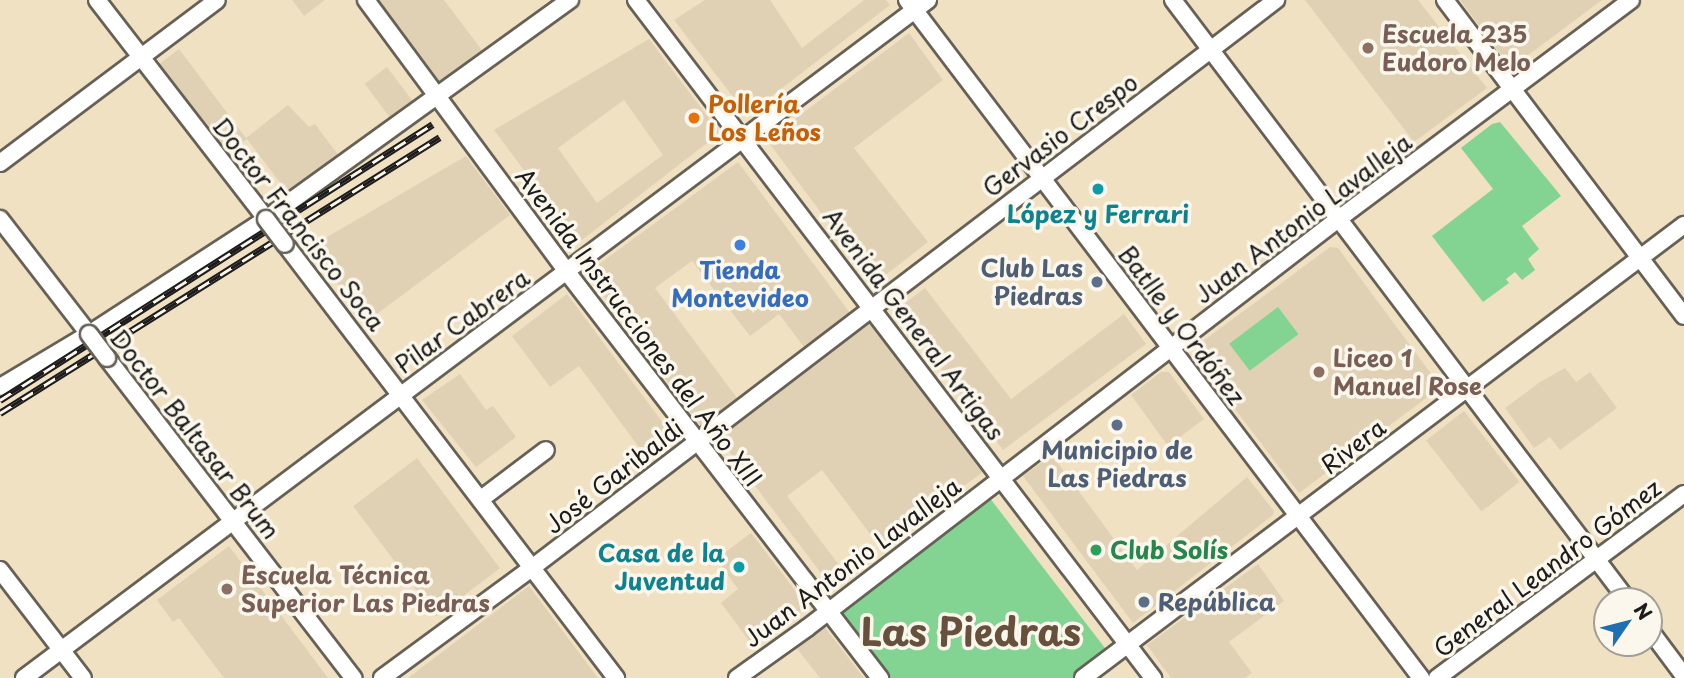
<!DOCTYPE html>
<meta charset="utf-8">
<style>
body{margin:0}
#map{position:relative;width:1684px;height:678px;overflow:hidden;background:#f0e1c3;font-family:"Playpen Sans",sans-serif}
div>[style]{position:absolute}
.built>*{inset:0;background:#e1d1b4;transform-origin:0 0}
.green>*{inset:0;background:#83d393;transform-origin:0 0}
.roads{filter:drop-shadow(2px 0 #666156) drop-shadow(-2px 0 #666156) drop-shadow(0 2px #666156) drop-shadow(0 -2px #666156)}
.minor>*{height:16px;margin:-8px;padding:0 8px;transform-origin:8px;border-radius:8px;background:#fff}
.rail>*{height:7px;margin-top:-3.5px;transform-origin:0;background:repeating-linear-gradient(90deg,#fbf7ec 0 13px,#1c1c1c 0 26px);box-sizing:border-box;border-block:2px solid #1c1c1c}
.bridges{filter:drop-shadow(2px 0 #666156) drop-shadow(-2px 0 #666156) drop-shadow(0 2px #666156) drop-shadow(0 -2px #666156)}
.minor-bridge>*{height:16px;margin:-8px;padding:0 8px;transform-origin:8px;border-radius:8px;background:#fff}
.dots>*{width:19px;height:19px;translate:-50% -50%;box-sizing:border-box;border:4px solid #fbf7ec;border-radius:50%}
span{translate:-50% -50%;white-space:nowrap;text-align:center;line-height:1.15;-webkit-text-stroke:7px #fbf7ec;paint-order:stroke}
.education-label{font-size:24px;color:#785e54;font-weight:700}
.left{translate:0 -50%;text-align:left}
.food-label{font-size:24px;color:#c56008;font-weight:700}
.street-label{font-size:24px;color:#1c1c1c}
.culture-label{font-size:24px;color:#0d838f;font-weight:700}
.right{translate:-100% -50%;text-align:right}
.service-label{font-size:24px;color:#4e5e75;font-weight:700}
.shop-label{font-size:24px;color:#366cbe;font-weight:700}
.leisure-label{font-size:24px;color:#27864d;font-weight:700}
.town-label{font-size:38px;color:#67503c;font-weight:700}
.north{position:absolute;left:1593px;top:587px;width:70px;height:70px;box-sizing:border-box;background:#fbf7ec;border:2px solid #a29f99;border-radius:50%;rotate:55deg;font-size:19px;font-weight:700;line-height:28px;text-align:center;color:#1c1c1c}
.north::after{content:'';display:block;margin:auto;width:24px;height:32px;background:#1f6fb2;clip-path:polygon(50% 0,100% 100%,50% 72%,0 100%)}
</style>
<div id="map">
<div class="built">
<div style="clip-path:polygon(292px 0,325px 0,304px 16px)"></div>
<div style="clip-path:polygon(374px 0,444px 0,484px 53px,439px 87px)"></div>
<div style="clip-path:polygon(705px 0,770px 0,802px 48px,864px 0,886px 0,890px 5px,747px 115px,674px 20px)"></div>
<div style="clip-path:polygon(1305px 0,1418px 0,1487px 88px,1414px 142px)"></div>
<div style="clip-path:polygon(1460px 0,1602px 0,1511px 68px)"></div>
<div style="clip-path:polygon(909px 33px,943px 80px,854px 148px,928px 242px,874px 284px,767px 140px)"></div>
<div style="clip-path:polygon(evenodd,649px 39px,720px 133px,578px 243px,494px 130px,649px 39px,624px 100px,663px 155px,597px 203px,558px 148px,624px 100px)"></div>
<div style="clip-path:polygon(179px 49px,246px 138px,288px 105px,309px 127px,315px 124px,339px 156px,288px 193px,247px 139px,226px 156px,157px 66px)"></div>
<div style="left:387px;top:67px;width:43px;height:28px;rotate:53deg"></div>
<div style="clip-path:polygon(466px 156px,510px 215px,366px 322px,310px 247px)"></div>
<div style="clip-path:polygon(738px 162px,850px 313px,804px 347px,779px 314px,750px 336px,692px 261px,655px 288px,737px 398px,701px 427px,587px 273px)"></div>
<div style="clip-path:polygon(1330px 247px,1338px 248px,1441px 387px,1299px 493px,1196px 358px,1195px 347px)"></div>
<div style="clip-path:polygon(925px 288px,1011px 399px,1124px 314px,1146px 344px,1003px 450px,896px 310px)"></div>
<div style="clip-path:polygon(567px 294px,675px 439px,647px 458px,579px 366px,550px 387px,512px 336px)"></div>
<div style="clip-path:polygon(871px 322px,983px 472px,880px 547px,822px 470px,787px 496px,845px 573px,830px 585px,718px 437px)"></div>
<div style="clip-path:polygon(1565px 368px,1576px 382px,1590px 372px,1617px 408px,1560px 450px,1550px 437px,1534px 448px,1505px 408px,1540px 382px)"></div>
<div style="clip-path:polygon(1161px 372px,1169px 372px,1204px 419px,1168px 446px,1131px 395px)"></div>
<div style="clip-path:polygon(460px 374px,486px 410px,493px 406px,516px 437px,476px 467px,422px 400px)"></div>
<div style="left:1464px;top:411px;width:90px;height:48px;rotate:52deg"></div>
<div style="clip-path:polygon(1052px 455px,1137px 570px,1247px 477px,1274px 511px,1273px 515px,1133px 623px,1023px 476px)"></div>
<div style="left:417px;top:458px;width:138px;height:80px;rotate:53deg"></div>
<div style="clip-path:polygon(751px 533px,807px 606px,753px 646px,721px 603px,738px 589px,716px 559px)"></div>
<div style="clip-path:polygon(229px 546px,328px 678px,224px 678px,179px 618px,173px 622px,157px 600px)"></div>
<div style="clip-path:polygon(1258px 564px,1284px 601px,1229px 642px,1252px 673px,1245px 678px,1171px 678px,1147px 645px)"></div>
<div style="clip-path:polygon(529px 586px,598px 678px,408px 678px)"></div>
<div style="clip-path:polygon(823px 625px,864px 678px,820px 678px,795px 646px)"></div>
</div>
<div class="green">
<div style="clip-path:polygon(1500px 122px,1561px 196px,1522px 226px,1539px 249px,1528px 259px,1535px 270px,1522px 280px,1515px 272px,1506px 279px,1509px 283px,1483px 302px,1432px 236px,1493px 189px,1461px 148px,1492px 124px)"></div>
<div style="left:1278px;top:307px;width:34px;height:61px;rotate:53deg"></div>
<div style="clip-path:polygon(989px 497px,1108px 652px,1075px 678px,887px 678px,838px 614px)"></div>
</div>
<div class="roads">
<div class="minor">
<div style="left:97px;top:0;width:277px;rotate:52.3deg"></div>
<div style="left:366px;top:0;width:338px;rotate:53.5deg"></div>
<div style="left:567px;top:272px;width:513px;rotate:52.37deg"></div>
<div style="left:636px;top:0;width:853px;rotate:52.67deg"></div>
<div style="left:907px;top:0;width:851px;rotate:52.83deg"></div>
<div style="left:1173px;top:0;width:754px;rotate:52.87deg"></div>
<div style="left:1445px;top:0;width:396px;rotate:52.9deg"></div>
<div style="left:0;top:163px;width:271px;rotate:-36.9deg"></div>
<div style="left:0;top:219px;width:145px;rotate:52.3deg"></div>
<div style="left:285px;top:244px;width:546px;rotate:52.67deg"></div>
<div style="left:107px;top:358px;width:404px;rotate:52.4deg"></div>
<div style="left:0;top:387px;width:104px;rotate:-30.8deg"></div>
<div style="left:89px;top:334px;width:211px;rotate:-33deg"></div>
<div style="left:266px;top:219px;width:375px;rotate:-35.8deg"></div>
<div style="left:481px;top:499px;width:81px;rotate:-37deg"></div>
<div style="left:0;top:570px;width:136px;rotate:52.5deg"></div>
<div style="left:1649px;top:629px;width:59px;rotate:53.3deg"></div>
<div style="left:24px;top:678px;width:1130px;rotate:-36.87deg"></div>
<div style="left:382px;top:678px;width:187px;rotate:-36.3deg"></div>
<div style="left:533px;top:567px;width:935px;rotate:-37.35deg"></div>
<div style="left:737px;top:678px;width:86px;rotate:-35.5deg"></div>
<div style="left:807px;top:628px;width:669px;rotate:-37.59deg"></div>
<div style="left:1337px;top:220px;width:367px;rotate:-36.8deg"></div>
<div style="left:1083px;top:678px;width:753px;rotate:-37.01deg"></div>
<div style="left:1437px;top:678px;width:308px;rotate:-36.7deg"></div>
</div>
</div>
<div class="rail">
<div style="left:0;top:400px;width:513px;rotate:-32.51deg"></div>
<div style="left:0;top:413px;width:519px;rotate:-32.1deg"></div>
</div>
<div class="bridges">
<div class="minor-bridge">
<div style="left:266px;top:219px;width:31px;rotate:53deg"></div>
<div style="left:89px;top:334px;width:30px;rotate:53deg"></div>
</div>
</div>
<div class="dots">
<div style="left:1368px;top:48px;background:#8d6e63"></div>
<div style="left:694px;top:118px;background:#e8710a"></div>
<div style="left:1098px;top:189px;background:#0f9aa8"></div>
<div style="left:740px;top:245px;background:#3f7fe0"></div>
<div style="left:1097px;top:282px;background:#5c6f8a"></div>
<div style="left:1319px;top:372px;background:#8d6e63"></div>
<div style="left:1117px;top:425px;background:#5c6f8a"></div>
<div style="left:1096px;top:550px;background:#2e9e5b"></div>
<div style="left:739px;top:567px;background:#0f9aa8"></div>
<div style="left:227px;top:589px;background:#8d6e63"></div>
<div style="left:1144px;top:602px;background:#5c6f8a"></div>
</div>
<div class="education-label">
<span class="left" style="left:1382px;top:48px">Escuela 235<br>Eudoro Melo</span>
<span class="left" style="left:1333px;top:372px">Liceo 1<br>Manuel Rose</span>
<span class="left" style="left:241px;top:589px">Escuela Técnica<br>Superior Las Piedras</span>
</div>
<div class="food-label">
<span class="left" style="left:708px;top:118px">Pollería<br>Los Leños</span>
</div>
<div class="street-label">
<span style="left:1060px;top:135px;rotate:-37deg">Gervasio Crespo</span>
<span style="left:1303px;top:218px;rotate:-37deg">Juan Antonio Lavalleja</span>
<span style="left:299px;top:224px;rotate:52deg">Doctor Francisco Soca</span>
<span style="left:462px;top:321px;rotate:-36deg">Pilar Cabrera</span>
<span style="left:914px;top:324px;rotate:53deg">Avenida General Artigas</span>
<span style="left:1182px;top:325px;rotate:53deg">Batlle y Ordóñez</span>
<span style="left:639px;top:327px;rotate:53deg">Avenida Instrucciones del Año XIII</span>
<span style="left:195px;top:434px;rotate:52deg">Doctor Baltasar Brum</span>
<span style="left:1353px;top:446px;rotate:-37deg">Rivera</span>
<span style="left:614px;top:476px;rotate:-38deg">José Garibaldi</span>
<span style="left:852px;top:562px;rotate:-37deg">Juan Antonio Lavalleja</span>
<span style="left:1547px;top:568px;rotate:-37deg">General Leandro Gómez</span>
</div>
<div class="culture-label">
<span style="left:1098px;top:214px">López y Ferrari</span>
<span class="right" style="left:725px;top:567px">Casa de la<br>Juventud</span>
</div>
<div class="service-label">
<span class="right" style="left:1083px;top:282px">Club Las<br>Piedras</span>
<span style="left:1117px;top:464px">Municipio de<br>Las Piedras</span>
<span class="left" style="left:1158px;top:602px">República</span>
</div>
<div class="shop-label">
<span style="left:740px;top:284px">Tienda<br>Montevideo</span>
</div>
<div class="leisure-label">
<span class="left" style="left:1110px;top:550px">Club Solís</span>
</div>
<div class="town-label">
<span style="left:971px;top:631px">Las Piedras</span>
</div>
<div class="north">N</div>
</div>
